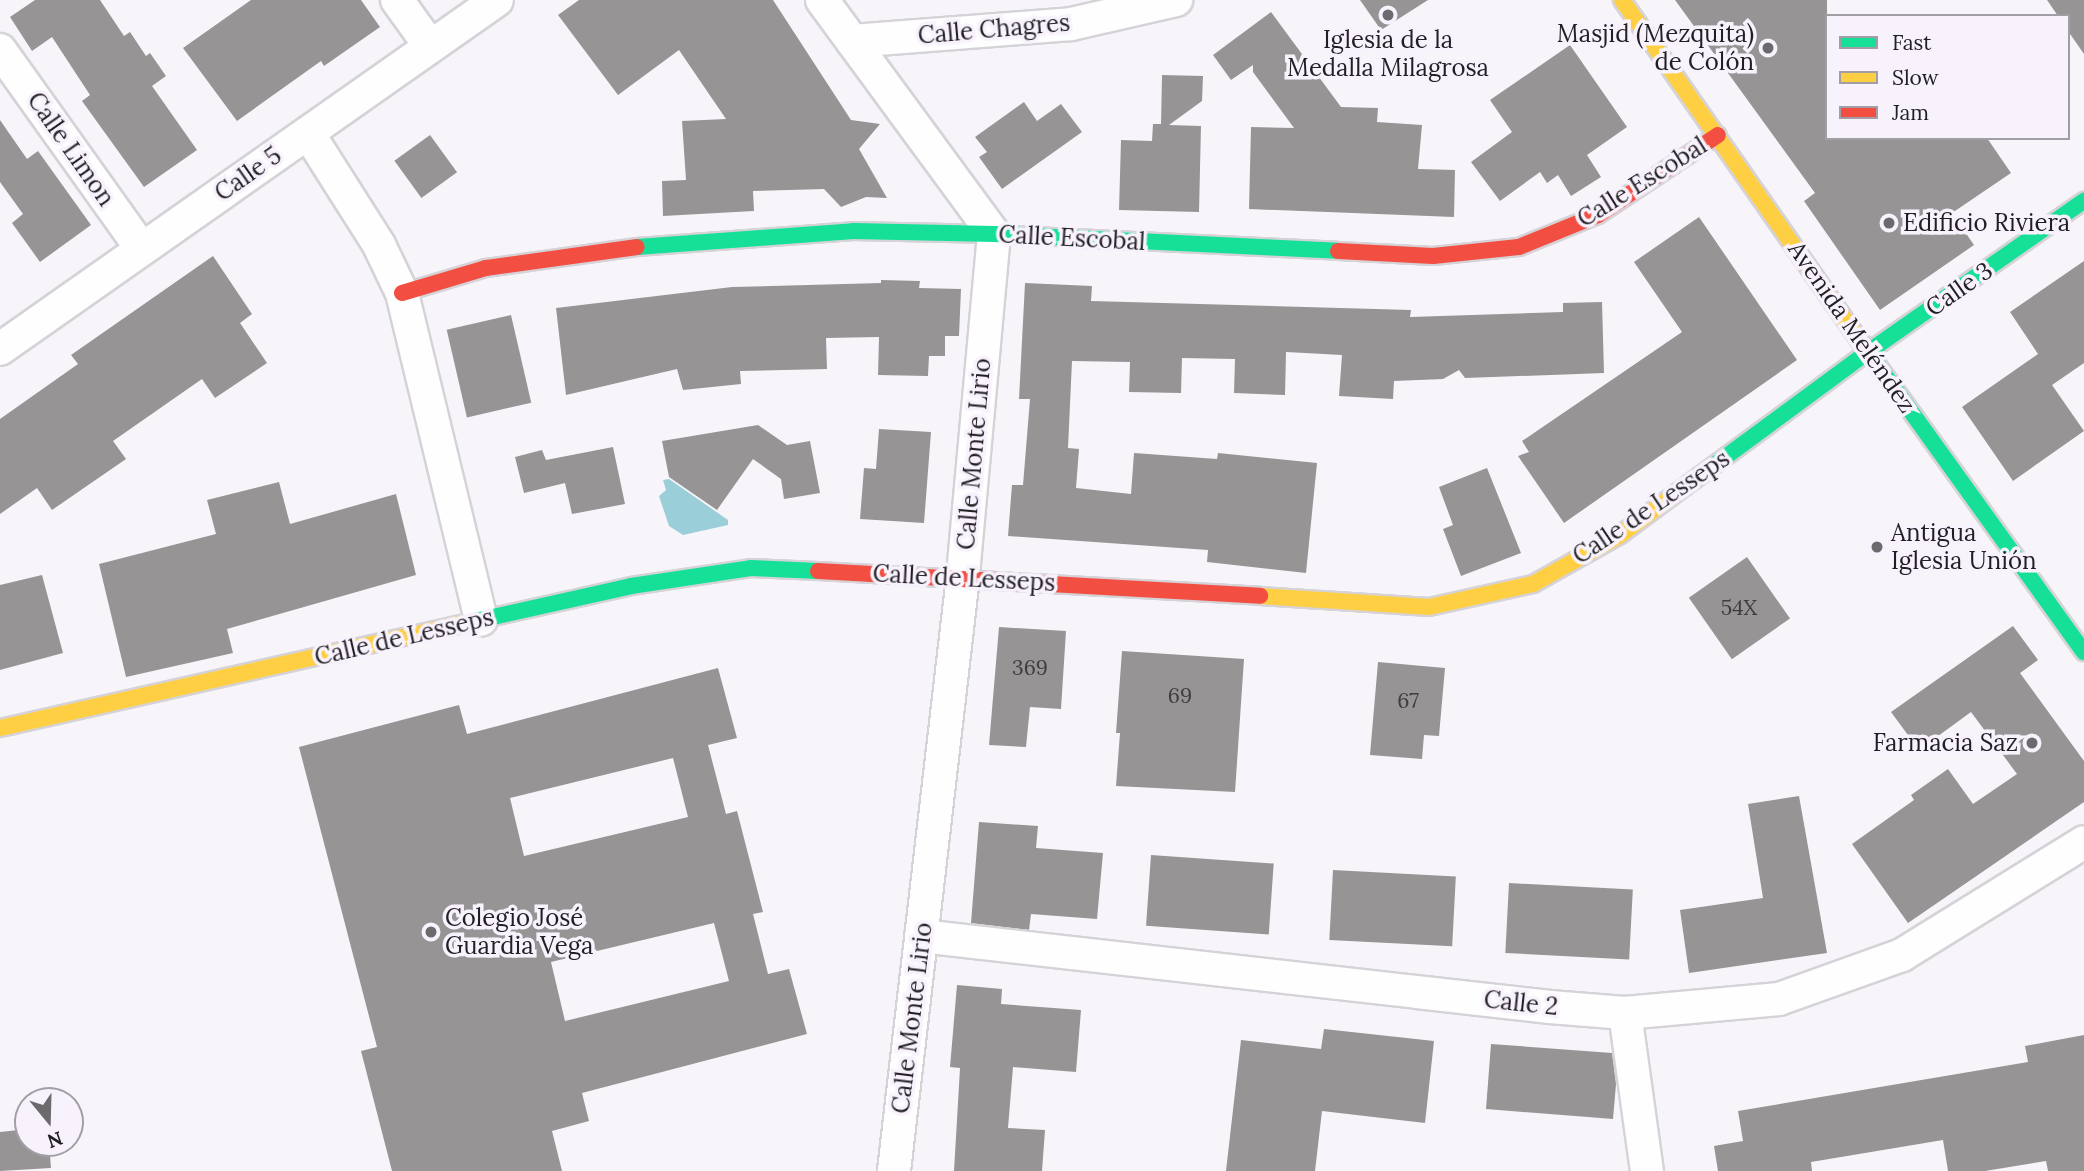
<!DOCTYPE html>
<meta charset="utf-8">
<style>
body{margin:0}
#map{position:relative;width:2084px;height:1171px;overflow:hidden;background:#f8f5fa;font-family:Lora,serif}
div>[style]{position:absolute}
.water>*{inset:0;background:#9aced8}
.building>*{inset:0;background:#979495;transform-origin:0 0}
.roads{filter:drop-shadow(2px 0 #d5d3d7) drop-shadow(-2px 0 #d5d3d7) drop-shadow(0 2px #d5d3d7) drop-shadow(0 -2px #d5d3d7)}
.street>*{height:32px;margin:-16px;padding:0 16px;transform-origin:16px;border-radius:16px;background:#fefefe}
.fast>*{height:16px;margin:-8px;padding:0 8px;transform-origin:8px;border-radius:8px;background:#16e098}
.slow>*{height:16px;margin:-8px;padding:0 8px;transform-origin:8px;border-radius:8px;background:#ffcf43}
.jam>*{height:16px;margin:-8px;padding:0 8px;transform-origin:8px;border-radius:8px;background:#f24e42}
.dots>*{width:19px;height:19px;translate:-50% -50%;box-sizing:border-box;border:4px solid #f8f2fd;border-radius:50%}
span{translate:-50% -50%;white-space:nowrap;text-align:center;line-height:1.15;-webkit-text-stroke:7px #f8f2fd;paint-order:stroke}
.number-label{font-size:21px;color:#3f3c40}
.number-label span{-webkit-text-stroke-width:0}
.street-label{font-size:24px;color:#221f23}
.poi-label{font-size:24px;color:#221f23}
.right{translate:-100% -50%;text-align:right}
.left{translate:0 -50%;text-align:left}
.legend{position:absolute;left:1825px;top:14px;width:245px;height:126px;box-sizing:border-box;background:#f8f2fd;border:2px solid #a29ea6;margin:0;padding:9px 12px;list-style:none;font-size:21px;color:#221f23}
.legend li{display:flex;align-items:center;gap:14px;height:35px}
.legend b{width:35px;border:2px solid #a29ea6}
.north{position:absolute;left:14px;top:1087px;width:70px;height:70px;box-sizing:border-box;background:#f8f2fd;border:2px solid #a29ea6;border-radius:50%;rotate:161deg;font-size:19px;font-weight:700;line-height:28px;text-align:center;color:#221f23}
.north::after{content:'';display:block;margin:auto;width:24px;height:32px;background:#6d6a6e;clip-path:polygon(50% 0,100% 100%,50% 72%,0 100%)}
</style>
<div id="map">
<div class="water">
<div style="clip-path:polygon(669px 479px,728px 520px,728px 525px,683px 535px,669px 526px,659px 496px,666px 490px,663px 480px)"></div>
</div>
<div class="building">
<div style="clip-path:polygon(35px 0,100px 0,124px 36px,130px 32px,146px 56px,150px 53px,166px 76px,152px 86px,197px 150px,144px 187px,82px 101px,90px 95px,52px 37px,32px 51px,10px 17px)"></div>
<div style="clip-path:polygon(251px 0,361px 0,380px 27px,324px 66px,321px 61px,237px 121px,183px 48px)"></div>
<div style="clip-path:polygon(579px 0,773px 0,851px 120px,880px 124px,859px 149px,887px 198px,866px 197px,841px 207px,824px 189px,753px 191px,754px 211px,663px 216px,662px 181px,686px 180px,682px 121px,726px 119px,679px 50px,618px 95px,558px 15px)"></div>
<div style="clip-path:polygon(1360px 0,1428px 0,1381px 30px)"></div>
<div style="clip-path:polygon(1675px 0,1827px 0,1827px 138px,1987px 138px,2011px 173px,1952px 213px,1974px 245px,1880px 310px,1804px 201px,1815px 193px)"></div>
<div style="clip-path:polygon(2047px 0,2084px 0,2084px 54px,2068px 31px,2068px 16px,2058px 16px)"></div>
<div style="clip-path:polygon(1271px 12px,1341px 107px,1378px 108px,1377px 122px,1422px 125px,1418px 169px,1455px 170px,1454px 217px,1249px 209px,1251px 127px,1294px 128px,1253px 72px,1253px 65px,1231px 80px,1213px 55px)"></div>
<div style="clip-path:polygon(1570px 45px,1627px 127px,1587px 155px,1601px 177px,1571px 196px,1558px 175px,1547px 183px,1540px 172px,1500px 201px,1471px 162px,1512px 132px,1490px 100px)"></div>
<div style="clip-path:polygon(1162px 75px,1203px 76px,1202px 101px,1169px 125px,1201px 126px,1199px 212px,1119px 210px,1121px 140px,1152px 141px,1153px 124px,1161px 124px)"></div>
<div style="clip-path:polygon(1024px 102px,1037px 121px,1061px 104px,1082px 132px,1002px 189px,979px 157px,987px 152px,975px 137px)"></div>
<div style="clip-path:polygon(0 120px,27px 159px,38px 151px,91px 225px,40px 262px,12px 223px,23px 214px,0 182px)"></div>
<div style="left:430px;top:135px;width:46px;height:44px;rotate:54deg"></div>
<div style="clip-path:polygon(1699px 217px,1797px 360px,1564px 523px,1518px 456px,1529px 452px,1522px 441px,1682px 332px,1634px 262px)"></div>
<div style="clip-path:polygon(213px 256px,252px 314px,240px 323px,267px 363px,215px 398px,202px 379px,113px 441px,126px 459px,52px 510px,37px 488px,0 514px,0 419px,78px 364px,71px 355px)"></div>
<div style="clip-path:polygon(2084px 261px,2084px 363px,2052px 385px,2084px 431px,2013px 481px,1962px 407px,2038px 354px,2010px 312px)"></div>
<div style="clip-path:polygon(881px 280px,920px 281px,919px 288px,961px 289px,959px 336px,945px 336px,945px 356px,929px 356px,928px 376px,878px 375px,879px 337px,826px 338px,827px 369px,740px 371px,741px 384px,683px 390px,677px 369px,566px 395px,556px 308px,732px 287px,881px 283px)"></div>
<div style="clip-path:polygon(1025px 283px,1092px 286px,1091px 301px,1411px 310px,1410px 317px,1563px 312px,1563px 303px,1602px 302px,1604px 373px,1465px 378px,1459px 370px,1443px 379px,1394px 381px,1393px 399px,1339px 396px,1342px 355px,1286px 352px,1285px 395px,1234px 393px,1235px 359px,1182px 358px,1181px 393px,1129px 392px,1130px 362px,1072px 361px,1068px 448px,1079px 449px,1076px 488px,1131px 494px,1134px 453px,1217px 459px,1218px 453px,1317px 463px,1306px 573px,1207px 562px,1208px 550px,1008px 536px,1012px 485px,1023px 485px,1030px 399px,1019px 399px)"></div>
<div style="left:511px;top:315px;width:90px;height:66px;rotate:77deg"></div>
<div style="clip-path:polygon(758px 425px,787px 445px,810px 441px,820px 493px,784px 499px,781px 479px,753px 459px,717px 510px,669px 477px,662px 441px)"></div>
<div style="clip-path:polygon(879px 429px,931px 432px,924px 523px,860px 519px,864px 468px,876px 469px)"></div>
<div style="clip-path:polygon(613px 447px,625px 504px,572px 514px,565px 483px,524px 493px,515px 457px,542px 450px,546px 460px)"></div>
<div style="clip-path:polygon(1487px 468px,1521px 553px,1461px 576px,1443px 529px,1453px 525px,1439px 487px)"></div>
<div style="clip-path:polygon(279px 482px,290px 524px,396px 494px,416px 575px,227px 629px,233px 653px,126px 677px,99px 564px,216px 534px,207px 500px)"></div>
<div style="left:1747px;top:557px;width:75px;height:71px;rotate:55deg"></div>
<div style="clip-path:polygon(42px 575px,63px 653px,0 670px,0 585px)"></div>
<div style="clip-path:polygon(2013px 626px,2038px 660px,2020px 673px,2084px 761px,2084px 802px,1908px 923px,1852px 844px,1914px 800px,1911px 795px,1948px 769px,1973px 804px,2017px 774px,1971px 712px,1919px 750px,1891px 712px)"></div>
<div style="clip-path:polygon(999px 627px,1066px 631px,1061px 709px,1030px 707px,1026px 747px,989px 745px)"></div>
<div style="clip-path:polygon(1122px 651px,1244px 659px,1235px 792px,1116px 786px,1120px 733px,1116px 733px)"></div>
<div style="clip-path:polygon(1378px 662px,1445px 668px,1439px 736px,1424px 735px,1422px 759px,1370px 755px)"></div>
<div style="clip-path:polygon(evenodd,718px 668px,737px 738px,708px 745px,726px 814px,737px 811px,763px 912px,753px 914px,768px 974px,789px 969px,807px 1034px,582px 1093px,589px 1121px,552px 1131px,562px 1171px,392px 1171px,361px 1051px,377px 1047px,299px 747px,459px 705px,467px 734px,718px 668px,673px 758px,688px 817px,524px 856px,510px 798px,673px 758px,718px 668px,714px 923px,729px 981px,565px 1021px,551px 962px,714px 923px)"></div>
<div style="clip-path:polygon(1799px 796px,1827px 953px,1689px 973px,1680px 910px,1763px 898px,1748px 804px)"></div>
<div style="clip-path:polygon(979px 822px,1038px 826px,1036px 848px,1103px 853px,1097px 919px,1031px 914px,1029px 930px,971px 923px)"></div>
<div style="left:1151px;top:855px;width:123px;height:71px;rotate:4deg"></div>
<div style="left:1333px;top:870px;width:123px;height:70px;rotate:3deg"></div>
<div style="left:1509px;top:883px;width:124px;height:70px;rotate:3deg"></div>
<div style="clip-path:polygon(957px 985px,1002px 989px,1001px 1004px,1081px 1010px,1076px 1072px,1013px 1067px,1008px 1128px,1045px 1130px,1042px 1171px,954px 1171px,960px 1068px,950px 1067px)"></div>
<div style="clip-path:polygon(1324px 1029px,1434px 1041px,1425px 1123px,1322px 1111px,1315px 1171px,1226px 1171px,1241px 1040px,1321px 1049px)"></div>
<div style="clip-path:polygon(2084px 1035px,2084px 1171px,2048px 1171px,2046px 1161px,1985px 1171px,1948px 1171px,1943px 1140px,1811px 1162px,1812px 1171px,1718px 1171px,1714px 1146px,1743px 1141px,1738px 1111px,2028px 1062px,2025px 1046px)"></div>
<div style="clip-path:polygon(1491px 1044px,1612px 1053px,1616px 1084px,1613px 1119px,1486px 1109px)"></div>
<div style="clip-path:polygon(28px 1129px,28px 1143px,49px 1143px,51px 1168px,0 1171px,0 1132px)"></div>
</div>
<div class="roads">
<div class="street">
<div style="left:397px;top:0;width:57px;rotate:54.3deg"></div>
<div style="left:822px;top:0;width:290px;rotate:53.7deg"></div>
<div style="left:994px;top:234px;width:344px;rotate:95.2deg"></div>
<div style="left:963px;top:577px;width:598px;rotate:96.63deg"></div>
<div style="left:852px;top:41px;width:220px;rotate:-4.4deg"></div>
<div style="left:1071px;top:24px;width:108px;rotate:-12.9deg"></div>
<div style="left:0;top:50px;width:244px;rotate:54.5deg"></div>
<div style="left:308px;top:133px;width:133px;rotate:57.6deg"></div>
<div style="left:379px;top:245px;width:53px;rotate:64.4deg"></div>
<div style="left:402px;top:293px;width:336px;rotate:76.4deg"></div>
<div style="left:0;top:349px;width:607px;rotate:-35.08deg"></div>
<div style="left:921px;top:936px;width:633px;rotate:6.44deg"></div>
<div style="left:1550px;top:1007px;width:75px;rotate:4.6deg"></div>
<div style="left:1625px;top:1013px;width:155px;rotate:-5.2deg"></div>
<div style="left:1779px;top:999px;width:131px;rotate:-19.7deg"></div>
<div style="left:1902px;top:955px;width:214px;rotate:-31.8deg"></div>
<div style="left:1625px;top:1013px;width:160px;rotate:82.1deg"></div>
</div>
<div class="fast">
<div style="left:637px;top:247px;width:217px;rotate:-4.2deg"></div>
<div style="left:853px;top:231px;width:141px;rotate:1.2deg"></div>
<div style="left:994px;top:234px;width:344px;rotate:2.8deg"></div>
<div style="left:1861px;top:342px;width:382px;rotate:54.3deg"></div>
<div style="left:1686px;top:486px;width:226px;rotate:-36.4deg"></div>
<div style="left:1868px;top:352px;width:264px;rotate:-35deg"></div>
<div style="left:475px;top:621px;width:160px;rotate:-12.6deg"></div>
<div style="left:631px;top:586px;width:121px;rotate:-8.5deg"></div>
<div style="left:751px;top:568px;width:67px;rotate:2.6deg"></div>
</div>
<div class="slow">
<div style="left:1622px;top:0;width:417px;rotate:55.1deg"></div>
<div style="left:1260px;top:596px;width:169px;rotate:3.7deg"></div>
<div style="left:1429px;top:607px;width:107px;rotate:-12.5deg"></div>
<div style="left:1533px;top:584px;width:100px;rotate:-29.4deg"></div>
<div style="left:1620px;top:535px;width:82px;rotate:-36.6deg"></div>
<div style="left:0;top:728px;width:487px;rotate:-12.7deg"></div>
</div>
<div class="jam">
<div style="left:1338px;top:251px;width:95px;rotate:3deg"></div>
<div style="left:1433px;top:256px;width:86px;rotate:-6deg"></div>
<div style="left:1519px;top:247px;width:85px;rotate:-22.1deg"></div>
<div style="left:1598px;top:215px;width:144px;rotate:-33.7deg"></div>
<div style="left:402px;top:293px;width:88px;rotate:-16.6deg"></div>
<div style="left:486px;top:268px;width:152px;rotate:-7.9deg"></div>
<div style="left:818px;top:571px;width:443px;rotate:3.2deg"></div>
</div>
</div>
<div class="dots">
<div style="left:1388px;top:15px;background:#6d6a6e"></div>
<div style="left:1768px;top:48px;background:#6d6a6e"></div>
<div style="left:1889px;top:223px;background:#6d6a6e"></div>
<div style="left:1877px;top:547px;background:#6d6a6e"></div>
<div style="left:2032px;top:743px;background:#6d6a6e"></div>
<div style="left:431px;top:932px;background:#6d6a6e"></div>
</div>
<div class="number-label">
<span style="left:1739px;top:608px">54X</span>
<span style="left:1030px;top:668px">369</span>
<span style="left:1180px;top:696px">69</span>
<span style="left:1408px;top:701px">67</span>
</div>
<div class="street-label">
<span style="left:994px;top:29px;rotate:-5deg">Calle Chagres</span>
<span style="left:71px;top:149px;rotate:55deg">Calle Limon</span>
<span style="left:248px;top:174px;rotate:-35deg">Calle 5</span>
<span style="left:1642px;top:182px;rotate:-32deg">Calle Escobal</span>
<span style="left:1072px;top:238px;rotate:3deg">Calle Escobal</span>
<span style="left:1959px;top:289px;rotate:-35deg">Calle 3</span>
<span style="left:1852px;top:327px;rotate:55deg">Avenida Meléndez</span>
<span style="left:974px;top:454px;rotate:-85deg">Calle Monte Lirio</span>
<span style="left:1651px;top:507px;rotate:-34deg">Calle de Lesseps</span>
<span style="left:964px;top:578px;rotate:3deg">Calle de Lesseps</span>
<span style="left:404px;top:637px;rotate:-13deg">Calle de Lesseps</span>
<span style="left:1521px;top:1003px;rotate:6deg">Calle 2</span>
<span style="left:912px;top:1018px;rotate:-83deg">Calle Monte Lirio</span>
</div>
<div class="poi-label">
<span class="right" style="left:1754px;top:48px">Masjid (Mezquita)<br>de Colón</span>
<span style="left:1388px;top:54px">Iglesia de la<br>Medalla Milagrosa</span>
<span class="left" style="left:1903px;top:223px">Edificio Riviera</span>
<span class="left" style="left:1891px;top:547px">Antigua<br>Iglesia Unión</span>
<span class="right" style="left:2018px;top:743px">Farmacia Saz</span>
<span class="left" style="left:445px;top:932px">Colegio José<br>Guardia Vega</span>
</div>
<ul class="legend">
<li><b style="height:9px;background:#16e098"></b>Fast</li>
<li><b style="height:9px;background:#ffcf43"></b>Slow</li>
<li><b style="height:9px;background:#f24e42"></b>Jam</li>
</ul>
<div class="north">N</div>
</div>
